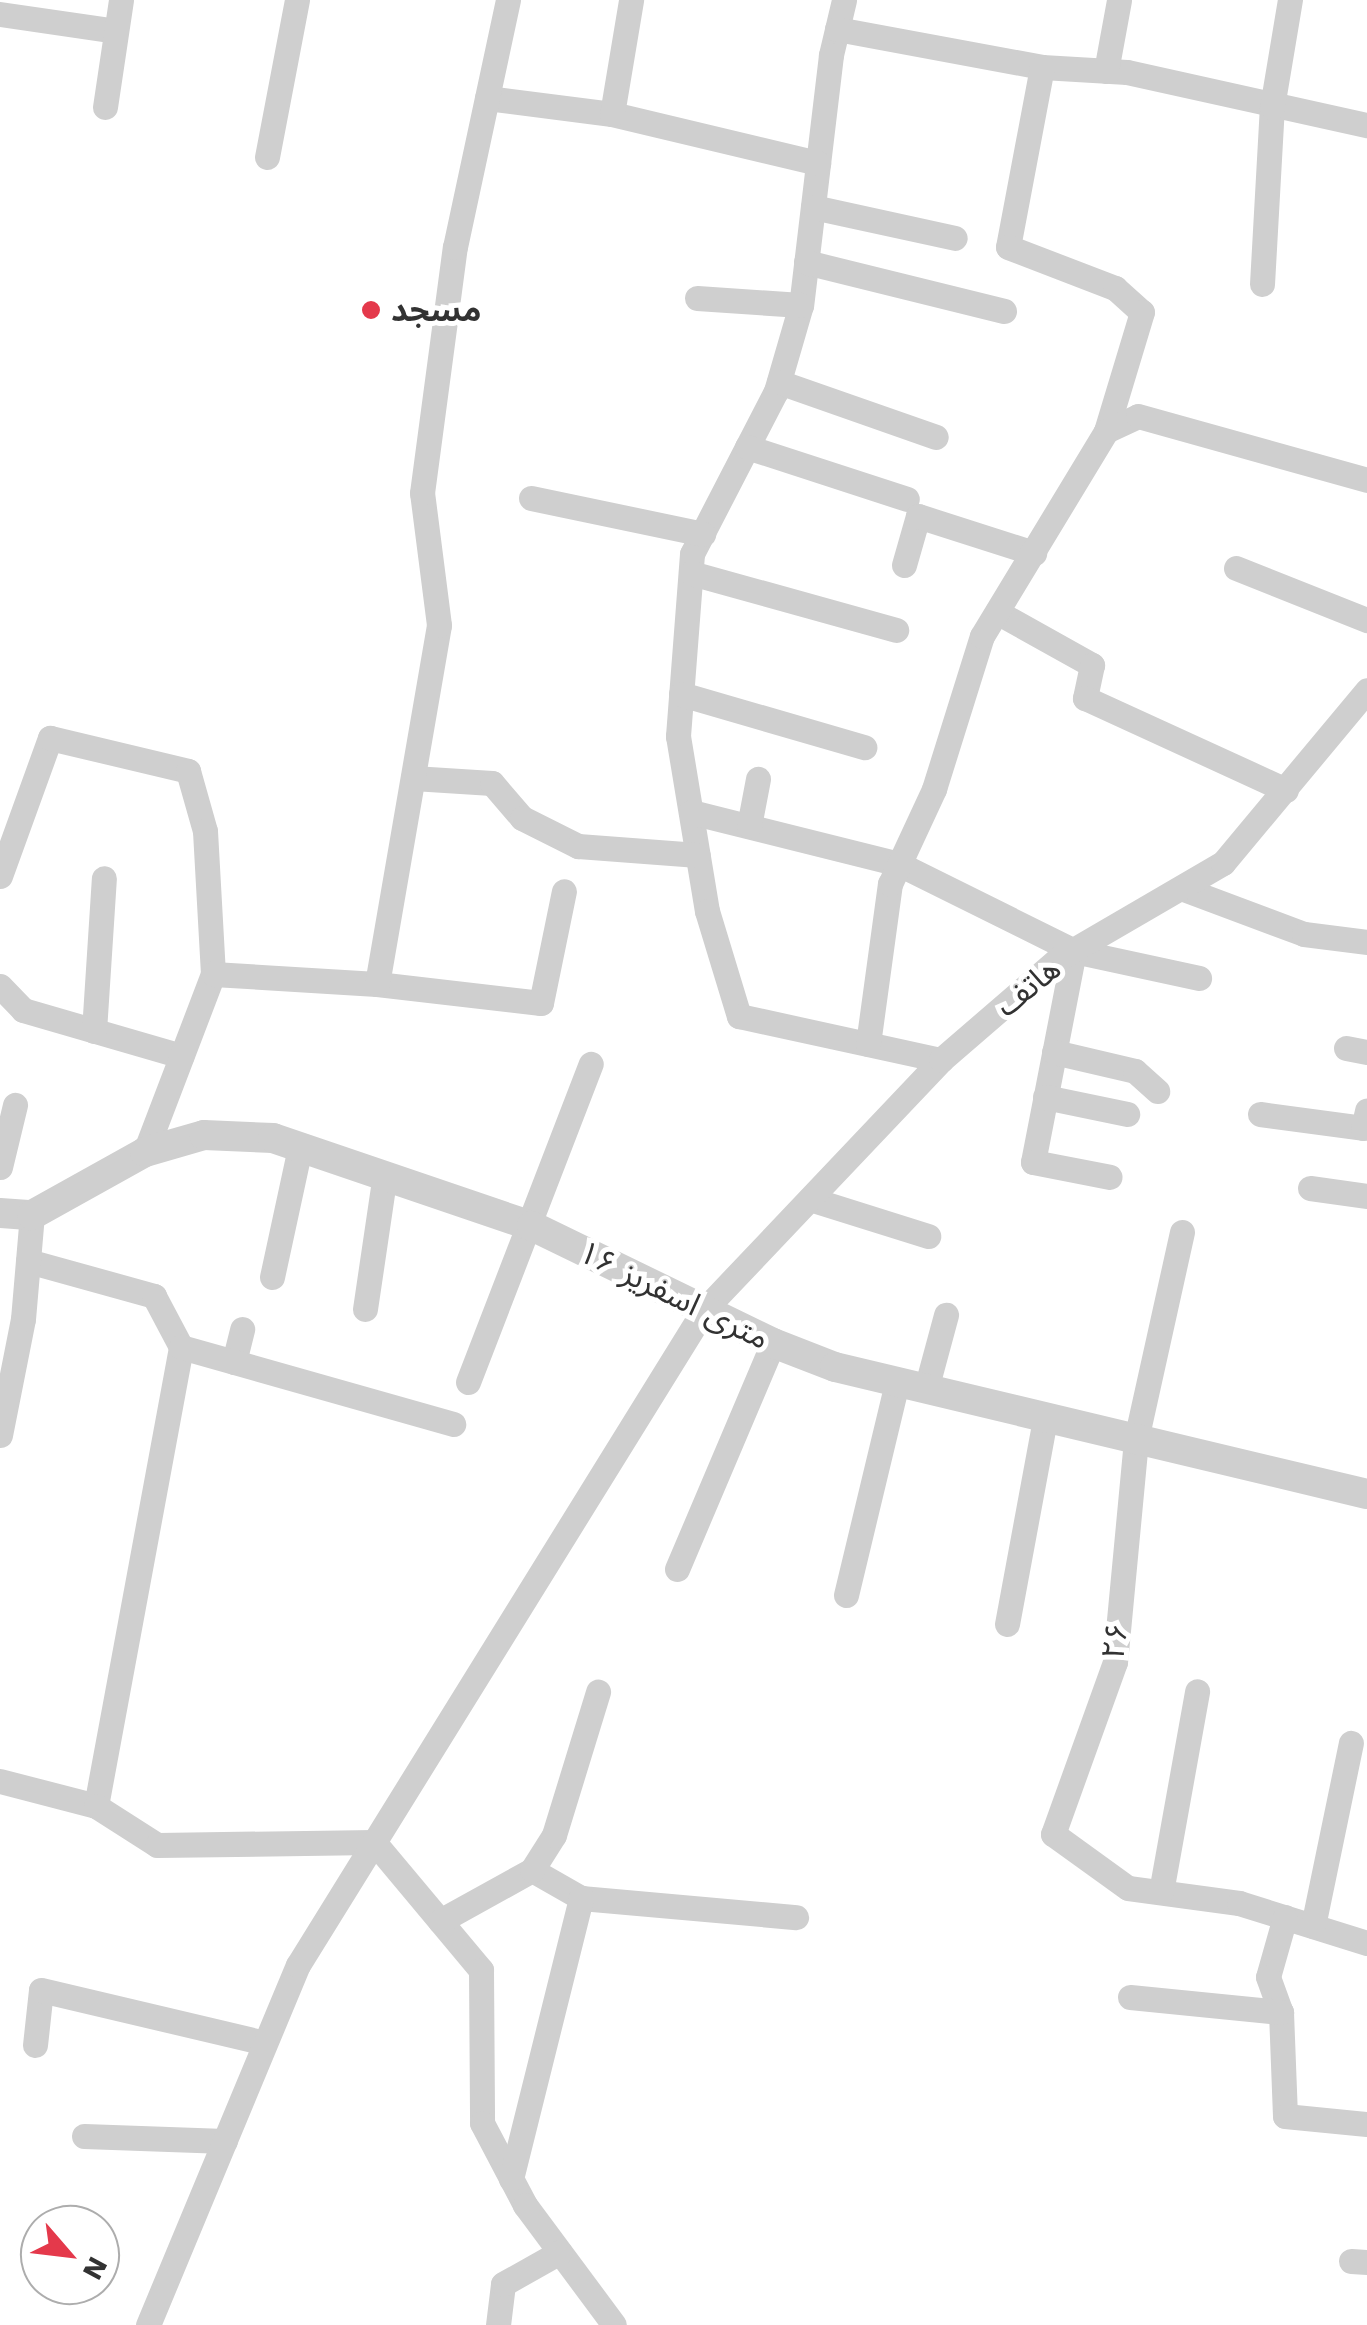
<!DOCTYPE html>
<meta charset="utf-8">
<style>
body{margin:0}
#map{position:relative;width:1367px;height:2325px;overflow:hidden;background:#fff;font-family:"Work Sans","Noto Sans Arabic",sans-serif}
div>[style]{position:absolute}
.minor>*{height:25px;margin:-12.5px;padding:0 12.5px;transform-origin:12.5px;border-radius:12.5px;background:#cfcfcf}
.tertiary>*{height:30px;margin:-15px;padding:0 15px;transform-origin:15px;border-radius:15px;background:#cfcfcf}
.dots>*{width:28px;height:28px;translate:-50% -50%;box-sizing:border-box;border:5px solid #fff;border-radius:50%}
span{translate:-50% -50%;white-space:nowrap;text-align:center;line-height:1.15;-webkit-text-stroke:10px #fff;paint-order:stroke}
.poi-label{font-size:32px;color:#323232;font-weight:700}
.left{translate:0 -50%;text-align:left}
.street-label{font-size:32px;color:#323232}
.north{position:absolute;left:20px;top:2205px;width:100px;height:100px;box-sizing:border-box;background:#fff;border:2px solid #adadad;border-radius:50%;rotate:118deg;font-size:28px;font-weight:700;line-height:40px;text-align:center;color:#323232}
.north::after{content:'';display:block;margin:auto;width:35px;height:45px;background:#e4394b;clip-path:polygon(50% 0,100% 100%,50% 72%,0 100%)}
</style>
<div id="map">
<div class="minor">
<div style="left:844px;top:0;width:57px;rotate:103.3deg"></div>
<div style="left:831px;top:55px;width:252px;rotate:96.8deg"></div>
<div style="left:801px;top:305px;width:90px;rotate:106.2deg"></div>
<div style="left:776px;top:391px;width:183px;rotate:117.3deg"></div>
<div style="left:692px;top:554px;width:183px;rotate:94.4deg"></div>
<div style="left:678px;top:736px;width:177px;rotate:80.6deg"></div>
<div style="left:707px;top:911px;width:110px;rotate:73.1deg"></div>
<div style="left:739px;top:1016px;width:207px;rotate:12.3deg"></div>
<div style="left:0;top:14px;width:117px;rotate:8.3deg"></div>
<div style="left:837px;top:29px;width:208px;rotate:10.5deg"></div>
<div style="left:1042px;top:67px;width:85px;rotate:3.4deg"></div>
<div style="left:1127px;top:72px;width:246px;rotate:12.5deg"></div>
<div style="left:1042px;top:67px;width:183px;rotate:100.7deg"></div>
<div style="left:1008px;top:247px;width:115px;rotate:21deg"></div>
<div style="left:1115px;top:288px;width:36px;rotate:42deg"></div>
<div style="left:1142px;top:312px;width:124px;rotate:106.8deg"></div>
<div style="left:1106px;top:71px;width:72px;rotate:-79.6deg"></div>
<div style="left:487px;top:98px;width:126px;rotate:7.3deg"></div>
<div style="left:612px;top:114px;width:212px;rotate:13.4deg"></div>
<div style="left:105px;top:107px;width:108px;rotate:-81.5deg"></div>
<div style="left:612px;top:114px;width:116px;rotate:-80.5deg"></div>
<div style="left:267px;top:157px;width:160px;rotate:-79.2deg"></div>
<div style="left:813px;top:207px;width:145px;rotate:12.3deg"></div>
<div style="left:806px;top:262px;width:204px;rotate:13.9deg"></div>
<div style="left:1262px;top:284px;width:177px;rotate:-86.8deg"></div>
<div style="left:1272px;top:107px;width:109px;rotate:-80.5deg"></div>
<div style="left:697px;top:298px;width:104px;rotate:3.9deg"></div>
<div style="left:779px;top:382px;width:166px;rotate:19.3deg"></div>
<div style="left:747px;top:447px;width:168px;rotate:18deg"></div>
<div style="left:531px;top:498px;width:176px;rotate:11.8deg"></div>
<div style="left:904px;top:565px;width:51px;rotate:-74.1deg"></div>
<div style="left:918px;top:516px;width:122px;rotate:17.7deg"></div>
<div style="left:1236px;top:568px;width:141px;rotate:21.7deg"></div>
<div style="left:691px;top:573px;width:213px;rotate:15.5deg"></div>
<div style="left:997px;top:612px;width:109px;rotate:29.2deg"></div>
<div style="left:1092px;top:665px;width:34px;rotate:102deg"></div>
<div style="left:1085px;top:698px;width:221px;rotate:24.6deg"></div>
<div style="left:681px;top:694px;width:191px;rotate:16.2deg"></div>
<div style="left:413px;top:778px;width:79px;rotate:3.6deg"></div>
<div style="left:492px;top:783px;width:46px;rotate:49.4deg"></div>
<div style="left:522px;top:818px;width:63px;rotate:26.6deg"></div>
<div style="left:578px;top:846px;width:120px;rotate:4.3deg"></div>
<div style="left:691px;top:812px;width:214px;rotate:14deg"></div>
<div style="left:899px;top:864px;width:195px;rotate:26.4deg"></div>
<div style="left:1074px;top:951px;width:128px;rotate:12.2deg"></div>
<div style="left:749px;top:826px;width:48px;rotate:-79.2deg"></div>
<div style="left:0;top:876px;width:147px;rotate:-70.1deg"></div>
<div style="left:50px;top:738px;width:142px;rotate:13.4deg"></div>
<div style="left:188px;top:771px;width:62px;rotate:74.2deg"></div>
<div style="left:205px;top:831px;width:143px;rotate:86.8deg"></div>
<div style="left:1181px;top:888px;width:131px;rotate:20.5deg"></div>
<div style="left:1304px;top:934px;width:64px;rotate:7.2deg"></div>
<div style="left:1074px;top:951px;width:215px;rotate:101deg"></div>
<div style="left:1033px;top:1162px;width:78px;rotate:11deg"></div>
<div style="left:377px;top:984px;width:165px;rotate:6.6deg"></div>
<div style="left:541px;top:1003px;width:114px;rotate:-78.4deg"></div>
<div style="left:0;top:986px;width:33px;rotate:46deg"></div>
<div style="left:23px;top:1010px;width:165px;rotate:16.2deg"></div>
<div style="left:94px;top:1031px;width:153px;rotate:-86.3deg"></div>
<div style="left:868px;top:1044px;width:162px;rotate:-82.2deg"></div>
<div style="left:890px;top:884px;width:105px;rotate:-65.1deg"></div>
<div style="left:934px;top:789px;width:160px;rotate:-72.6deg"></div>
<div style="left:982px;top:636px;width:240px;rotate:-58.8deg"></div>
<div style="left:1106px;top:431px;width:35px;rotate:-25deg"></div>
<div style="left:1138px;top:416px;width:238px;rotate:15.6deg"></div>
<div style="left:1346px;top:1048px;width:21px;rotate:11deg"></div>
<div style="left:1054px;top:1052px;width:83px;rotate:13.2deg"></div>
<div style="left:1135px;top:1071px;width:30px;rotate:42deg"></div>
<div style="left:1045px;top:1097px;width:84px;rotate:11.7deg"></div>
<div style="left:1260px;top:1114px;width:104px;rotate:7.7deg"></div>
<div style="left:1363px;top:1128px;width:18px;rotate:-77deg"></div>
<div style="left:145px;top:1152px;width:191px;rotate:-69.1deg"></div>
<div style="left:213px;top:974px;width:164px;rotate:3.5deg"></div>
<div style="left:377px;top:984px;width:364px;rotate:-80.2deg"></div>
<div style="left:439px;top:625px;width:133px;rotate:-97.3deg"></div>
<div style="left:422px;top:493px;width:248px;rotate:-82.4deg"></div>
<div style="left:455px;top:247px;width:253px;rotate:-77.9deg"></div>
<div style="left:0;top:1167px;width:64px;rotate:-76.4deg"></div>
<div style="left:1310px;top:1188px;width:58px;rotate:8deg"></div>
<div style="left:810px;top:1199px;width:124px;rotate:17.4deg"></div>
<div style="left:1182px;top:1232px;width:213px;rotate:102.5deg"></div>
<div style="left:1136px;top:1440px;width:223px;rotate:95.4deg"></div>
<div style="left:1115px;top:1662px;width:183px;rotate:109.8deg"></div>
<div style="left:1053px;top:1834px;width:92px;rotate:35.8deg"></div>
<div style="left:1128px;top:1888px;width:112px;rotate:7.7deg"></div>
<div style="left:1239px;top:1903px;width:134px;rotate:17.4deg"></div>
<div style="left:28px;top:1261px;width:131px;rotate:15.5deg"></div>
<div style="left:154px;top:1296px;width:58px;rotate:62.1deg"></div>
<div style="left:272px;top:1277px;width:133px;rotate:-77.8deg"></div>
<div style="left:365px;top:1309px;width:136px;rotate:-81.6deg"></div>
<div style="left:234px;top:1362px;width:34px;rotate:-76deg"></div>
<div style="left:468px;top:1382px;width:341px;rotate:-68.9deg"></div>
<div style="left:926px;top:1389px;width:77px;rotate:-74.9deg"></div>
<div style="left:0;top:1435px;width:118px;rotate:-78.8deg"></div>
<div style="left:23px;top:1319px;width:104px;rotate:-85.1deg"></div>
<div style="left:677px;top:1569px;width:246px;rotate:-67deg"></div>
<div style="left:846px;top:1595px;width:219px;rotate:-76.5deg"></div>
<div style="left:1007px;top:1624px;width:208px;rotate:-79.5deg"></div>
<div style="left:0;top:1781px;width:99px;rotate:14.6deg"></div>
<div style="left:96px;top:1806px;width:467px;rotate:-79.5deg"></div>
<div style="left:181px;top:1347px;width:283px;rotate:15.8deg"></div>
<div style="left:96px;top:1806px;width:72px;rotate:32.6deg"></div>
<div style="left:157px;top:1845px;width:217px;rotate:-0.8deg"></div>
<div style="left:374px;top:1842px;width:167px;rotate:50.1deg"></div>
<div style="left:481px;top:1970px;width:153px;rotate:89.6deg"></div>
<div style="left:482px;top:2123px;width:93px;rotate:62.3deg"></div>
<div style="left:525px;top:2205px;width:149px;rotate:53.4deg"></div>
<div style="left:532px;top:1870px;width:56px;rotate:29.7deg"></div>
<div style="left:581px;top:1898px;width:216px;rotate:5.1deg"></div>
<div style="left:1161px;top:1892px;width:204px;rotate:-79.8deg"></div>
<div style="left:1285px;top:1917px;width:62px;rotate:105.8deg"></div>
<div style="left:1268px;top:1977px;width:37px;rotate:70deg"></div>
<div style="left:1281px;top:2012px;width:104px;rotate:87.8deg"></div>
<div style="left:1285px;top:2116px;width:82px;rotate:5.6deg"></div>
<div style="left:440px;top:1921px;width:105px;rotate:-29deg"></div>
<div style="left:532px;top:1870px;width:41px;rotate:-57.8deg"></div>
<div style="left:554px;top:1835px;width:150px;rotate:-72.9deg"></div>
<div style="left:1313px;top:1926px;width:187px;rotate:-78.3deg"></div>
<div style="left:1130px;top:1997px;width:152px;rotate:5.7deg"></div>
<div style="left:35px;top:2045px;width:55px;rotate:-83.8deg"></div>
<div style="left:41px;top:1990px;width:230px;rotate:13.3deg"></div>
<div style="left:84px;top:2136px;width:141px;rotate:2deg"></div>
<div style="left:511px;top:2179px;width:290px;rotate:-76deg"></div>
<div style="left:1351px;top:2261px;width:16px;rotate:4deg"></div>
<div style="left:148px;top:2325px;width:390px;rotate:-67.4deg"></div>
<div style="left:298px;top:1965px;width:771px;rotate:-58.21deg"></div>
<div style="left:704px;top:1310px;width:344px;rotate:-46.5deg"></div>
<div style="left:941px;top:1060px;width:155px;rotate:-40.8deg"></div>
<div style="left:1058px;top:959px;width:191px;rotate:-30.2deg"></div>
<div style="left:1223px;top:863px;width:225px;rotate:-50.2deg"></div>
<div style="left:498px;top:2325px;width:41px;rotate:-83deg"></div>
<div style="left:503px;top:2284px;width:65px;rotate:-29.3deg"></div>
</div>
<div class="tertiary">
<div style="left:0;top:1213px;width:32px;rotate:4deg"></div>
<div style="left:32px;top:1215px;width:129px;rotate:-29.1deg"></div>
<div style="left:145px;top:1152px;width:61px;rotate:-16.1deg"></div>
<div style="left:204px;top:1135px;width:69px;rotate:2.5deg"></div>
<div style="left:273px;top:1138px;width:274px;rotate:18.8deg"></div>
<div style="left:532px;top:1226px;width:268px;rotate:25.9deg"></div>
<div style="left:773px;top:1343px;width:66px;rotate:21.2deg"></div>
<div style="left:835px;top:1367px;width:547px;rotate:13.43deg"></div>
</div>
<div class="dots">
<div style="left:371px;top:310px;background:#e4394b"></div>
</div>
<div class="poi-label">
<span class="left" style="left:391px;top:310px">مسجد</span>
</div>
<div class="street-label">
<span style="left:1028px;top:987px;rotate:-39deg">هاتف</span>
<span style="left:674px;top:1295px;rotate:26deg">۱۶ متری اسفریز</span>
<span style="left:1115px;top:1641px;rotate:-82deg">۲۶</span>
</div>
<div class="north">N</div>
</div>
